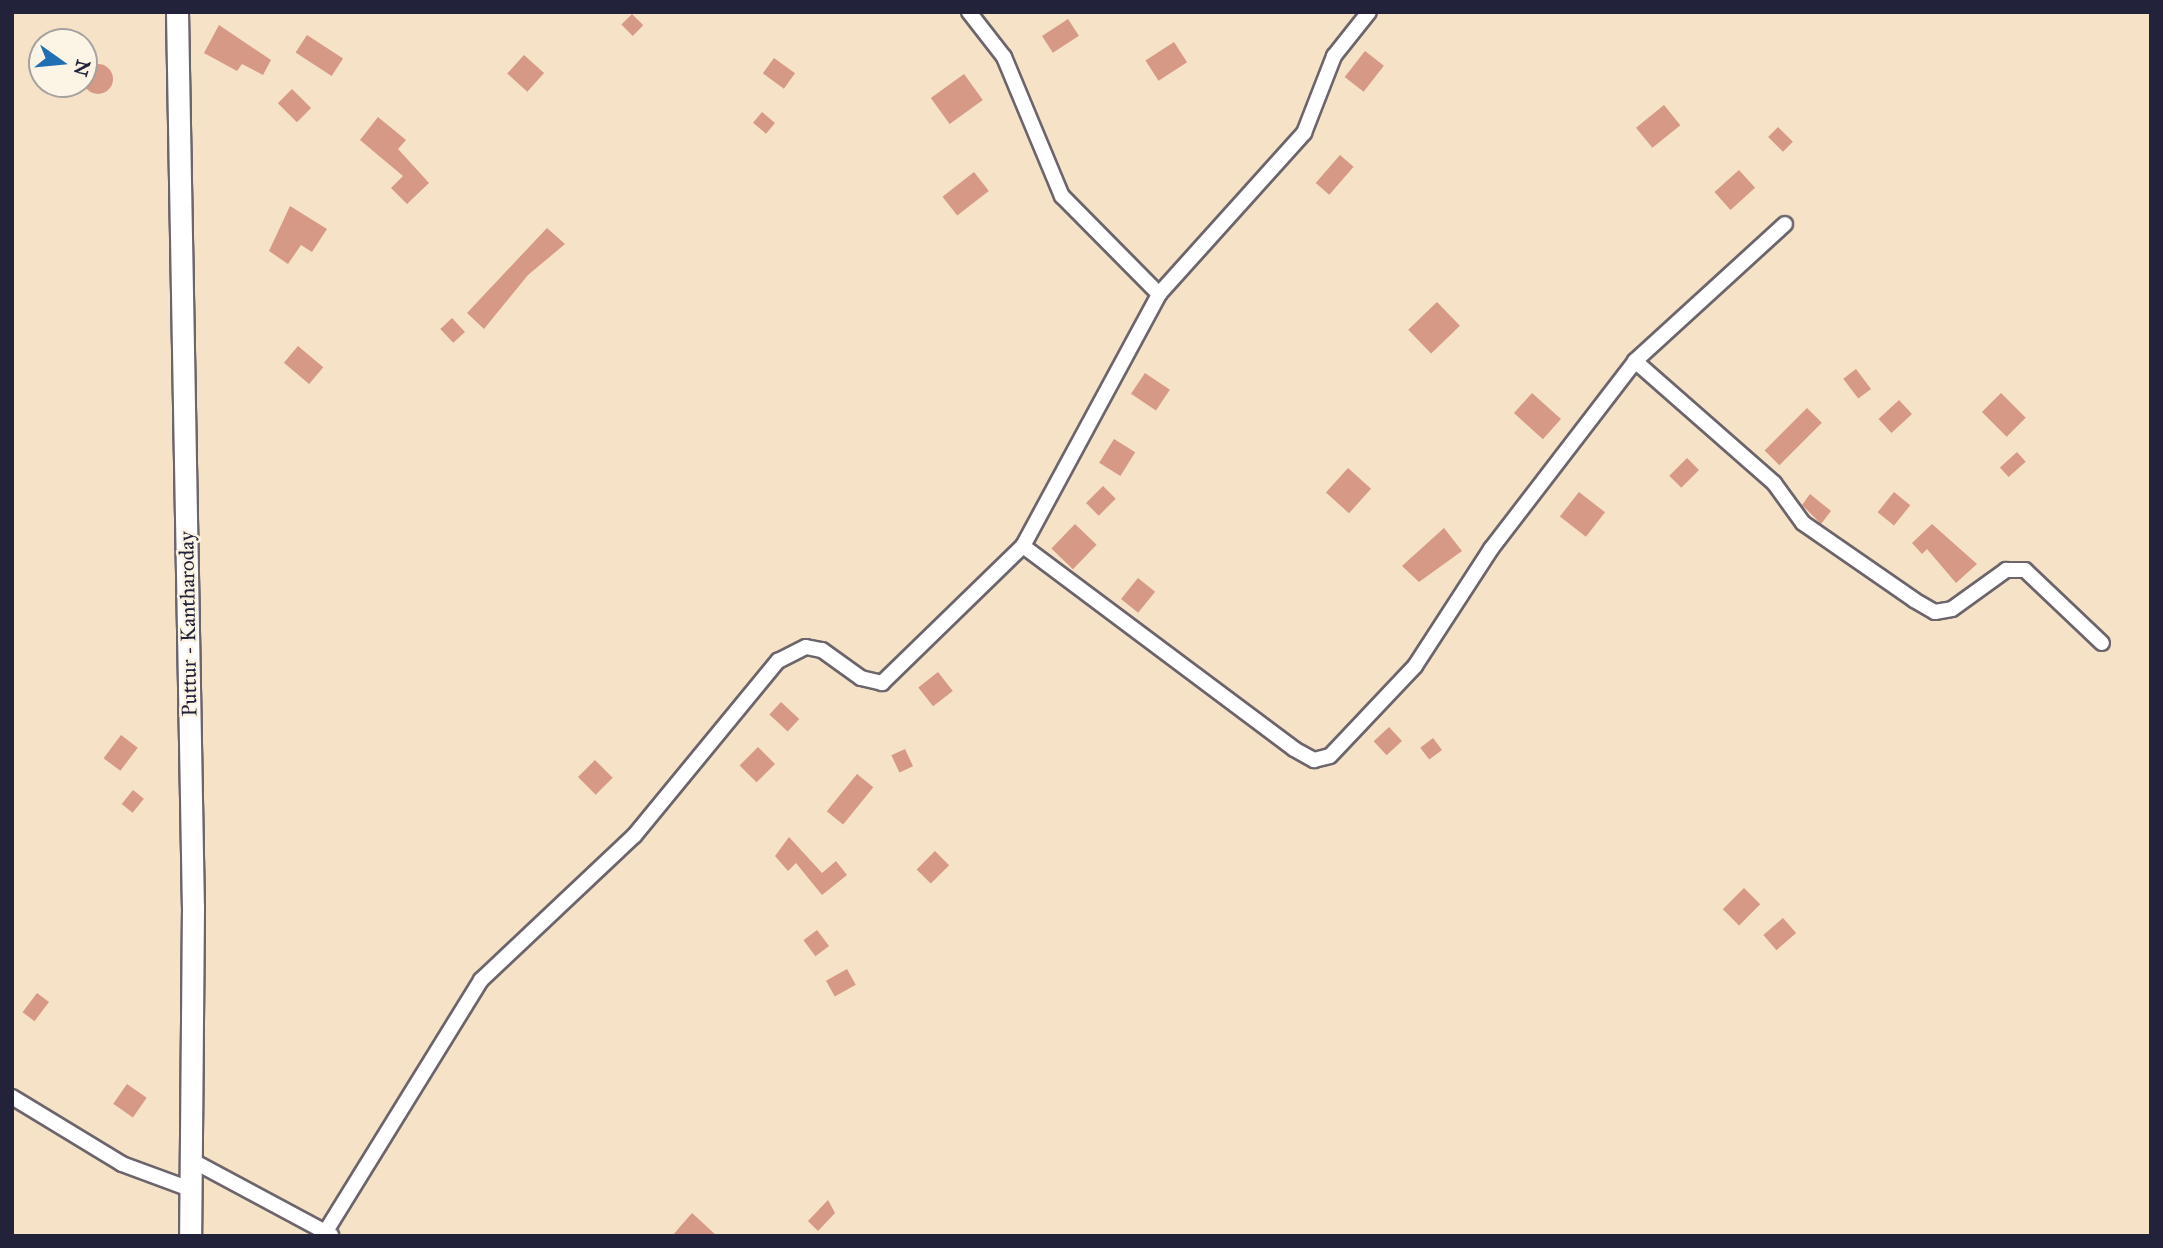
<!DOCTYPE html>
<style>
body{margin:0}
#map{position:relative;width:2163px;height:1248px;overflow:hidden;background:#f6e2c7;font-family:"IM FELL Great Primer",serif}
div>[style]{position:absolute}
.building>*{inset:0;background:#d59985;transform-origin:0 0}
.round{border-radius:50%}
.roads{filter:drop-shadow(2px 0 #6c656c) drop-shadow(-2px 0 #6c656c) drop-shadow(0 2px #6c656c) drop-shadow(0 -2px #6c656c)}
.minor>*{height:14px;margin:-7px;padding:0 7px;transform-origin:7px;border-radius:7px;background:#fff}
.secondary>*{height:21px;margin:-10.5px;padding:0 10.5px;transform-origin:10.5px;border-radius:10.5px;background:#fff}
span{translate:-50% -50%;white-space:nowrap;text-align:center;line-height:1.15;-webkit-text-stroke:5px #fcf5e5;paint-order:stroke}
.street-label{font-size:21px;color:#22223b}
.frame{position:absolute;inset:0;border:14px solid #22223b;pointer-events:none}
.north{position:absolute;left:28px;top:28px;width:70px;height:70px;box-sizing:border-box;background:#fcf5e5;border:2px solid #a5a1a1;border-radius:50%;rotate:105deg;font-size:19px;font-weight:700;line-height:28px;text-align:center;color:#22223b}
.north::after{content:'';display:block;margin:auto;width:24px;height:32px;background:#1f6fb2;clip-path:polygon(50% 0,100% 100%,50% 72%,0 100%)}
</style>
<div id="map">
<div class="building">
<div style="left:632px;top:14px;width:16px;height:15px;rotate:45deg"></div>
<div style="left:1068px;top:19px;width:20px;height:31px;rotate:57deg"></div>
<div style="clip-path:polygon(219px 25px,271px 60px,263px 75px,242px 64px,237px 71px,204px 53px)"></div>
<div style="left:307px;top:35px;width:43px;height:21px;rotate:33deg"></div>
<div style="left:1174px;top:42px;width:24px;height:34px;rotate:57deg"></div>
<div style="left:1365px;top:51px;width:24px;height:33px;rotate:38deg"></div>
<div style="left:524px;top:55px;width:27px;height:25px;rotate:42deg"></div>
<div style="left:774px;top:58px;width:26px;height:19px;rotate:36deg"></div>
<div class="round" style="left:83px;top:64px;width:30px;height:30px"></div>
<div style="left:964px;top:74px;width:32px;height:41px;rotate:54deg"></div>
<div style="left:292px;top:89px;width:27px;height:20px;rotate:45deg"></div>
<div style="left:1664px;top:105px;width:26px;height:36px;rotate:51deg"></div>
<div style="left:762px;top:112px;width:17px;height:14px;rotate:40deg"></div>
<div style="clip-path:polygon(378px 117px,406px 140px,398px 149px,429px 183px,407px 204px,391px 188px,403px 176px,360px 140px)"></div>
<div style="left:1778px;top:127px;width:21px;height:14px;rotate:45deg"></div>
<div style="left:1340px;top:155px;width:18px;height:37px;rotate:41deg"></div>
<div style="left:1739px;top:170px;width:24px;height:33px;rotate:48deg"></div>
<div style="left:974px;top:172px;width:24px;height:40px;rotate:52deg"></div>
<div style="clip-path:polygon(290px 206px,327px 229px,312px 252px,301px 245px,288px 264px,269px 251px)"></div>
<div style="clip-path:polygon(547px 228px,565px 244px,528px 275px,484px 329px,467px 313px)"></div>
<div style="left:1437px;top:302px;width:33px;height:40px;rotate:46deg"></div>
<div style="left:452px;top:318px;width:19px;height:16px;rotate:47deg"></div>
<div style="left:298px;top:346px;width:33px;height:22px;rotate:40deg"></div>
<div style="left:1856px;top:369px;width:25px;height:16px;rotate:53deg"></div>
<div style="left:1145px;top:373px;width:30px;height:25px;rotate:34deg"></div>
<div style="left:1532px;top:393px;width:39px;height:27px;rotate:42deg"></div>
<div style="left:2001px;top:393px;width:35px;height:27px;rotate:45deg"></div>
<div style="left:1899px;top:400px;width:19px;height:28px;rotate:47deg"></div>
<div style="left:1807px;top:408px;width:21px;height:60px;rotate:45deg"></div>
<div style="left:1114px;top:439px;width:25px;height:28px;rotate:32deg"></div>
<div style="left:2017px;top:452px;width:13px;height:23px;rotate:48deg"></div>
<div style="left:1687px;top:458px;width:17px;height:25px;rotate:45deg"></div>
<div style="left:1348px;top:468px;width:31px;height:33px;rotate:42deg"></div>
<div style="left:1103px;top:486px;width:18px;height:24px;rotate:45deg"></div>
<div style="left:1579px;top:492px;width:33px;height:31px;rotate:38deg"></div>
<div style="left:1894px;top:492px;width:21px;height:26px;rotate:39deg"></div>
<div style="clip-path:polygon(1810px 494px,1831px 511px,1821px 524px,1802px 505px)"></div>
<div style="left:1075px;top:524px;width:30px;height:34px;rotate:44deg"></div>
<div style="clip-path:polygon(1932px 524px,1977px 564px,1956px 583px,1927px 549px,1922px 554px,1912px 543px)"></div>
<div style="clip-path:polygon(1444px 528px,1462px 551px,1419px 582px,1402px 566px)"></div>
<div style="left:1138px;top:578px;width:22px;height:27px;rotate:39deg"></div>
<div style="left:938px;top:672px;width:24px;height:25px;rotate:52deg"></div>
<div style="left:781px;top:702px;width:25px;height:17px;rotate:43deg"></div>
<div style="left:1389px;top:727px;width:19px;height:21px;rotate:47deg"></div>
<div style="left:121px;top:735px;width:21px;height:29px;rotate:37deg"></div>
<div style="left:1433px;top:738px;width:15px;height:16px;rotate:53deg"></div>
<div style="left:758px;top:747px;width:24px;height:26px;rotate:45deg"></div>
<div style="left:905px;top:749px;width:19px;height:15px;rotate:65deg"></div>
<div style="left:595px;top:760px;width:25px;height:24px;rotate:45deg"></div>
<div style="left:857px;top:774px;width:21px;height:48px;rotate:39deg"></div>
<div style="left:133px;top:790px;width:14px;height:18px;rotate:39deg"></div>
<div style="clip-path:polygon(789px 837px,822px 873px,836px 861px,847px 875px,822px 895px,796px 863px,788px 871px,775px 856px)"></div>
<div style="left:935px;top:851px;width:20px;height:26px;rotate:45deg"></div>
<div style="left:1744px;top:888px;width:23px;height:30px;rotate:45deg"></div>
<div style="left:1783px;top:918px;width:20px;height:26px;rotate:49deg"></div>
<div style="left:817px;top:930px;width:20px;height:17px;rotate:53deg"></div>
<div style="left:847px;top:969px;width:18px;height:24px;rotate:61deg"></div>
<div style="left:37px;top:993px;width:15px;height:24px;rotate:37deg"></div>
<div style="left:127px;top:1084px;width:24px;height:24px;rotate:35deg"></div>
<div style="clip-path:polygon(828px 1200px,835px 1213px,818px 1231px,808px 1221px)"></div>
<div style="clip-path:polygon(692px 1213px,717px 1236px,672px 1236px)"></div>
</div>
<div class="roads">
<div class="minor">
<div style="left:969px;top:12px;width:57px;rotate:52.1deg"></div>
<div style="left:1004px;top:57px;width:151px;rotate:67.4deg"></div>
<div style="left:1062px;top:196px;width:138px;rotate:45.3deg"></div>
<div style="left:1635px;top:361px;width:185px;rotate:41.3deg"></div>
<div style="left:1774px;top:483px;width:49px;rotate:54.1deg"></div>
<div style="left:1803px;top:523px;width:135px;rotate:34.7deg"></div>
<div style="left:1914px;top:600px;width:24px;rotate:30deg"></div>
<div style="left:1935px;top:612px;width:17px;rotate:-10deg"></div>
<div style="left:1952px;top:609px;width:67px;rotate:-35.8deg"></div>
<div style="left:2006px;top:570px;width:19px"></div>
<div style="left:2025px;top:570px;width:106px;rotate:43.5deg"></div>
<div style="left:1023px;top:546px;width:339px;rotate:36.8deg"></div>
<div style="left:1294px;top:749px;width:23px;rotate:29deg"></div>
<div style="left:1314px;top:760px;width:16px;rotate:-14deg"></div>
<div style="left:1330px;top:756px;width:124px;rotate:-46.6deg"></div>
<div style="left:1415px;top:666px;width:140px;rotate:-57deg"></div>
<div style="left:1491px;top:549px;width:237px;rotate:-52.5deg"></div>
<div style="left:1635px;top:361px;width:203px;rotate:-42.4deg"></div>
<div style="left:12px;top:1097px;width:129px;rotate:31.3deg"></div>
<div style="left:122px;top:1164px;width:72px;rotate:20.2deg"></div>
<div style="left:191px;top:1160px;width:159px;rotate:28.2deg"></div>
<div style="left:326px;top:1231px;width:295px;rotate:-58.3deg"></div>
<div style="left:481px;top:980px;width:210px;rotate:-43.3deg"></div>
<div style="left:634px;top:836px;width:227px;rotate:-50.6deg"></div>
<div style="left:778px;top:661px;width:31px;rotate:-27deg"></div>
<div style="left:806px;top:647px;width:16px;rotate:11deg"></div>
<div style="left:822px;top:650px;width:48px;rotate:35.7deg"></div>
<div style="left:861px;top:678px;width:22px;rotate:13deg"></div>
<div style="left:882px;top:683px;width:197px;rotate:-44.2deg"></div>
<div style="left:1023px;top:546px;width:286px;rotate:-61.6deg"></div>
<div style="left:1159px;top:294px;width:217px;rotate:-48deg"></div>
<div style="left:1304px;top:133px;width:83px;rotate:-68.7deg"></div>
<div style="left:1334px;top:56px;width:56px;rotate:-51.5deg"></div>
</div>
<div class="secondary">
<div style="left:177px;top:12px;width:895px;rotate:88.98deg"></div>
<div style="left:193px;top:907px;width:329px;rotate:90.5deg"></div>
</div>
</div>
<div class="street-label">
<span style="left:188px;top:624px;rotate:-91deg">Puttur - Kantharoday</span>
</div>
<div class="frame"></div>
<div class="north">N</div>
</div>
